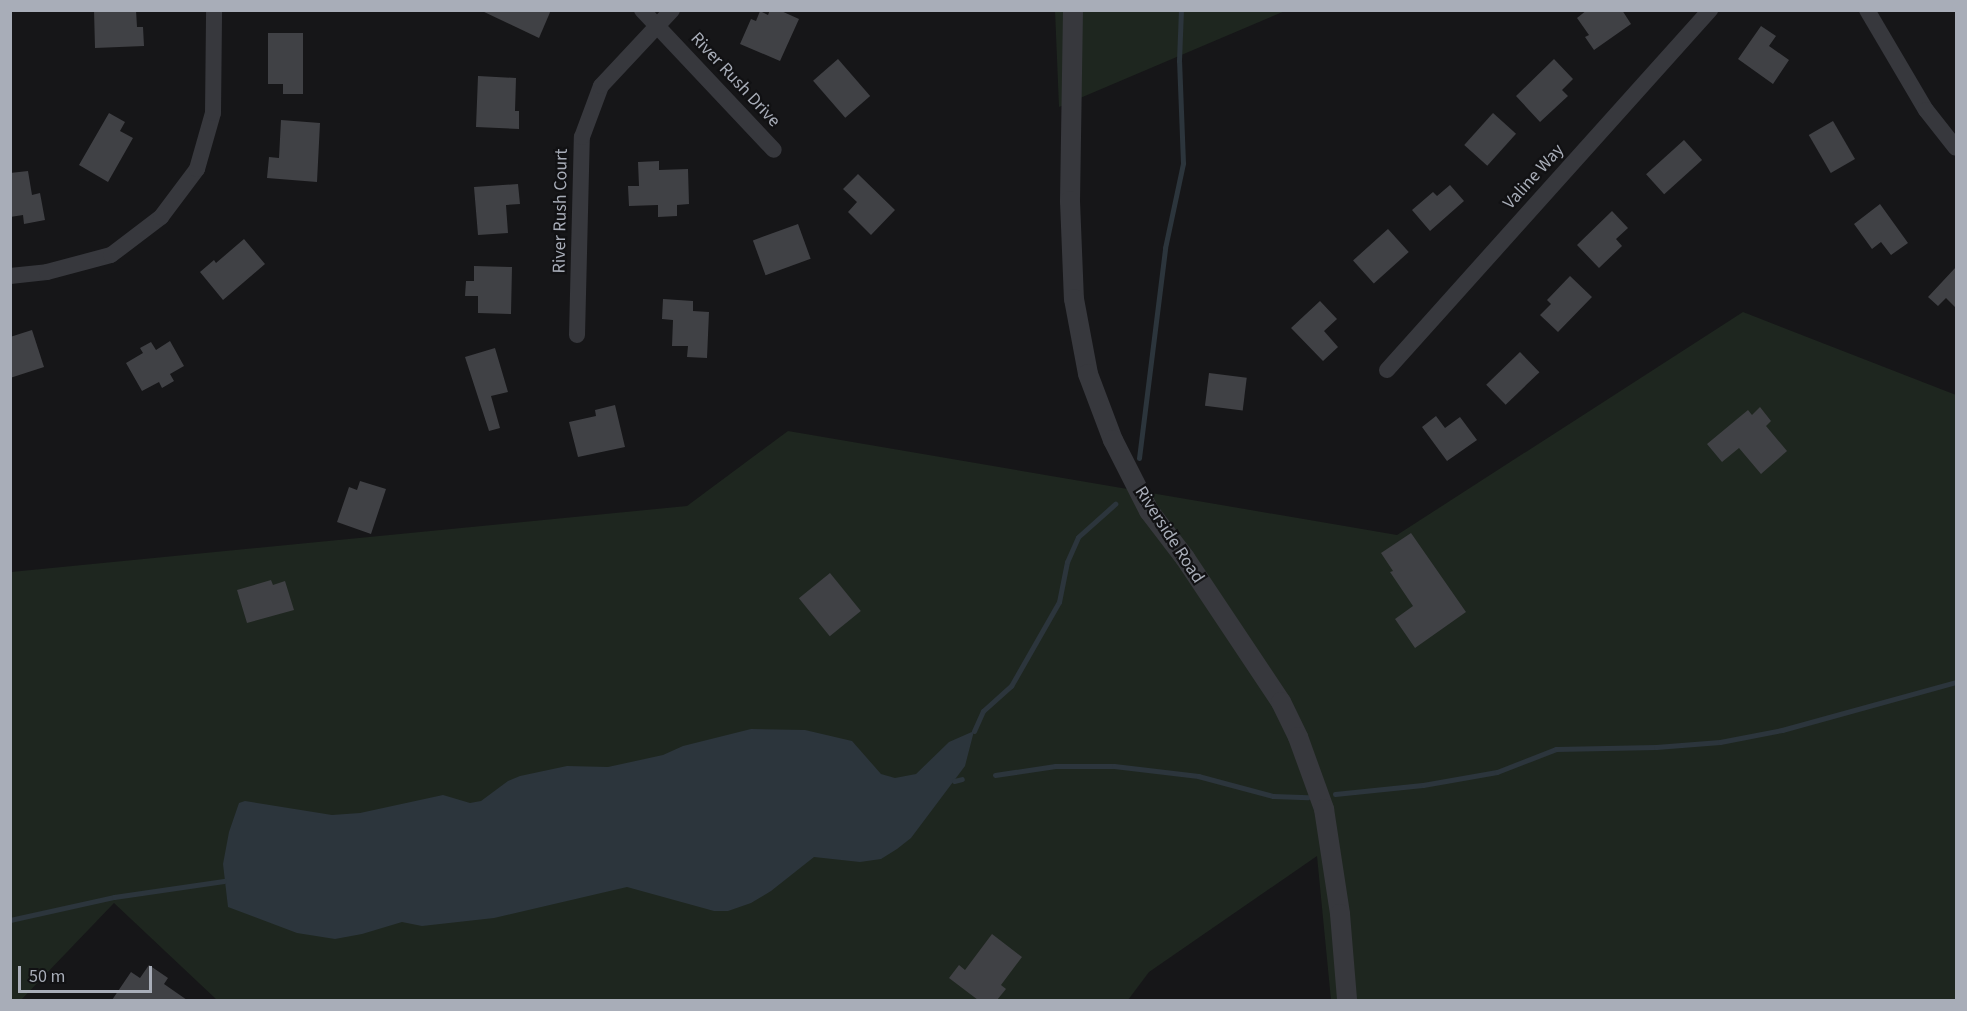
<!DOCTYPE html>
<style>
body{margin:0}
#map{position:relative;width:1967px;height:1011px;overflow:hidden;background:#161618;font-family:"Source Sans 3",sans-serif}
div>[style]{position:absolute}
.green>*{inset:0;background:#1e261f}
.water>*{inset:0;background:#2c353c}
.stream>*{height:5px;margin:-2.5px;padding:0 2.5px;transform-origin:2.5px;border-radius:2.5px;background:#2c353c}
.building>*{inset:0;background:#404145;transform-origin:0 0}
.minor>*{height:16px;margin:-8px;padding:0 8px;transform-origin:8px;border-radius:8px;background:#37383d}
.tertiary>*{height:20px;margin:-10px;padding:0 10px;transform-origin:10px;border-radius:10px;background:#37383d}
span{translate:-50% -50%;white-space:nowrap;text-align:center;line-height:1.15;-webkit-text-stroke:4.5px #111113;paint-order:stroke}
.street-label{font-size:18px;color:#a8adb8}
.frame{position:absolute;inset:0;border:12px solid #a8adb8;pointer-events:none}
.scale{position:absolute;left:18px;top:966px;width:134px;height:27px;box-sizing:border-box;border:3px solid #a8adb8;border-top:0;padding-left:8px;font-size:18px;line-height:21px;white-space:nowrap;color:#a8adb8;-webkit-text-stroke:4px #111113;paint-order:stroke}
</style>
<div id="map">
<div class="green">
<div style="clip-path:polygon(1055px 10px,1285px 11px,1059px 107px)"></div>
<div style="clip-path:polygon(1743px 312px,1956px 395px,1956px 1000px,1331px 1000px,1317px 856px,1149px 972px,1128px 1000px,217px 1000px,114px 903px,21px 1000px,11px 1000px,11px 572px,687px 506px,788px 431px,1397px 535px)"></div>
</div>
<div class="water">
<div style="clip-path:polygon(751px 729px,805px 730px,852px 741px,881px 774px,895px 778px,916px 774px,949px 742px,974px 731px,965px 766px,911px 838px,897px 849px,881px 859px,860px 862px,814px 857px,771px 891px,751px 903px,728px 911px,714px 911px,627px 887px,494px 918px,422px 926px,402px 922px,362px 934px,335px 939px,297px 933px,228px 907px,223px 864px,229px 832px,239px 803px,245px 801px,332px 815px,360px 813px,443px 795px,470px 803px,481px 801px,508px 781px,520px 776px,567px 766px,608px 767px,663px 755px,683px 746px)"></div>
</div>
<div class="stream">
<div style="left:1139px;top:458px;width:212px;rotate:-82.9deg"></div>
<div style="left:1165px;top:248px;width:87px;rotate:-78deg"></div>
<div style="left:1183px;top:163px;width:102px;rotate:-92.2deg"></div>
<div style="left:1179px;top:61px;width:51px;rotate:-87.8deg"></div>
<div style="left:974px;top:731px;width:22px;rotate:-66deg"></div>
<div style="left:983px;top:711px;width:38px;rotate:-42deg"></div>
<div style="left:1011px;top:686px;width:97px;rotate:-60.3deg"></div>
<div style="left:1059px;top:602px;width:41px;rotate:-78.7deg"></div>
<div style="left:1067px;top:562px;width:27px;rotate:-66deg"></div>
<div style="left:1078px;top:537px;width:50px;rotate:-41.7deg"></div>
<div style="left:995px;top:775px;width:61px;rotate:-8.5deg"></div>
<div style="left:1055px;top:766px;width:59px"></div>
<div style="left:1114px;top:766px;width:85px;rotate:6.8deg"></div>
<div style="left:1198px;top:776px;width:78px;rotate:14.9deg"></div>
<div style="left:1273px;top:796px;width:35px;rotate:2deg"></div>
<div style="left:954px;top:781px;width:8px;rotate:-14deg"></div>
<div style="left:1335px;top:794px;width:88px;rotate:-5.8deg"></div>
<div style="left:1423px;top:785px;width:75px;rotate:-10deg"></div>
<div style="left:1497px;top:772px;width:63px;rotate:-21.3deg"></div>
<div style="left:1556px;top:749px;width:100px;rotate:-1.1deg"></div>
<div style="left:1656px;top:747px;width:64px;rotate:-4.5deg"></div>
<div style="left:1720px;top:742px;width:63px;rotate:-11deg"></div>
<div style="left:1782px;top:730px;width:180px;rotate:-15.4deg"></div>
<div style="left:10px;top:920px;width:107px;rotate:-12.5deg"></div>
<div style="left:114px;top:897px;width:111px;rotate:-8.3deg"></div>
</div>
<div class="building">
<div style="clip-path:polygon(94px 10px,136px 10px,137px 27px,143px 27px,144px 46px,95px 48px)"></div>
<div style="clip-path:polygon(480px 10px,551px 10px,539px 38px)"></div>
<div style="clip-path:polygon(770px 10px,779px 10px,799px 19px,780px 61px,740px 44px,751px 19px,756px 21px,760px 11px,768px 15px)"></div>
<div style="clip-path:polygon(1587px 10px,1622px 10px,1631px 24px,1594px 50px,1585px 37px,1589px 35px,1577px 18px)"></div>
<div style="clip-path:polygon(1761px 26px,1776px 36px,1769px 46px,1789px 60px,1773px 84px,1738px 59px)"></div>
<div style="clip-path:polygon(268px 33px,303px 33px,303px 94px,283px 94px,283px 84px,268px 84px)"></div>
<div style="left:838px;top:59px;width:49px;height:33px;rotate:49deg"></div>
<div style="clip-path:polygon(1554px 59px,1573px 79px,1562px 90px,1568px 96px,1540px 122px,1516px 96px)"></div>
<div style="clip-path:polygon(478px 76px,516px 78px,515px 111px,519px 111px,519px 129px,476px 127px)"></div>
<div style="clip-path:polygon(109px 113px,125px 122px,120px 131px,133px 138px,108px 182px,79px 165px)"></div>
<div style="left:1493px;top:113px;width:31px;height:43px;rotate:42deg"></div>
<div style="clip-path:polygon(281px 120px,320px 123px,317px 182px,267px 178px,269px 157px,279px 158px)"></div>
<div style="left:1833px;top:121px;width:44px;height:28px;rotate:60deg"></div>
<div style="left:1684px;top:140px;width:27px;height:51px;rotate:48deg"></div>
<div style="clip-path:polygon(659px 161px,659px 170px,688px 169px,689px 204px,677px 205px,677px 216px,658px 217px,658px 205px,629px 206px,628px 186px,639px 186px,638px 162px)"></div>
<div style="clip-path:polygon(28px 171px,32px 195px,40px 193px,45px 220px,24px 224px,23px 215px,10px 217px,10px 173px)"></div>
<div style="clip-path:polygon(858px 174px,895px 210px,871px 235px,848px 212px,857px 202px,843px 189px)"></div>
<div style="clip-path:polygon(518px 184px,520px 204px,506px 205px,508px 233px,478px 235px,474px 187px)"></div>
<div style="clip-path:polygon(1450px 185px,1464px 201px,1430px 231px,1412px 210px,1433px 192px,1437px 196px)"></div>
<div style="clip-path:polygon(1880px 204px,1908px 243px,1891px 255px,1881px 242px,1872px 249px,1854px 224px)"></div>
<div style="clip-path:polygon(1612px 211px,1628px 228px,1616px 239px,1622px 246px,1599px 268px,1577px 245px)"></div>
<div style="left:798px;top:224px;width:37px;height:48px;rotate:70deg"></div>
<div style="left:1388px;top:229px;width:31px;height:47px;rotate:48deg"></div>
<div style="clip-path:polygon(244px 239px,265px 264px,223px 300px,200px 272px,214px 260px,216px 263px)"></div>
<div style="clip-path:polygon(474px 266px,512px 267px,511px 314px,478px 313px,478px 296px,465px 296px,466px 281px,474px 281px)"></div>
<div style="clip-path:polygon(1956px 267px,1956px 308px,1946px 298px,1938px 306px,1928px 297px)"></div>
<div style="clip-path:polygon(1570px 276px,1592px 297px,1558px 332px,1540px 315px,1551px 304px,1547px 300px)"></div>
<div style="clip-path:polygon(663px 299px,693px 301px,693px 311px,709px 312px,707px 358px,687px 357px,688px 346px,672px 346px,673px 320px,662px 319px)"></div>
<div style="clip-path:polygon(1320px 301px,1337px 319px,1324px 331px,1338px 347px,1323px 361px,1291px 328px)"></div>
<div style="clip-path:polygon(32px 330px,44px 367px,10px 378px,10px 337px)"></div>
<div style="clip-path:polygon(170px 341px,184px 366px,170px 374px,174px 381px,162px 388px,159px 382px,142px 391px,126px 363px,143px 353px,140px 348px,151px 342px,156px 350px)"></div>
<div style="clip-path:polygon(495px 348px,508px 392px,491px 396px,500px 428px,489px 431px,465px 357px)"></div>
<div style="left:1520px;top:352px;width:28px;height:47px;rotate:46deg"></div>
<div style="left:1209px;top:373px;width:38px;height:33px;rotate:7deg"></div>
<div style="clip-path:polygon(615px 405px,625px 447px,578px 457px,569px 422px,596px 416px,595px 410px)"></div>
<div style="clip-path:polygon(1760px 407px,1771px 421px,1766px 426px,1787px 451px,1761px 474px,1739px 448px,1722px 462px,1707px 444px,1748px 410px,1752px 415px)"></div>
<div style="clip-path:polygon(1436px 416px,1445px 428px,1460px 417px,1477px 440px,1447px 461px,1422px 427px)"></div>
<div style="clip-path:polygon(360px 481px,386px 489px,371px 534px,337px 522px,349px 487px,357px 490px)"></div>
<div style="clip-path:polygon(1411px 533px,1466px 612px,1415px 648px,1395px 619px,1413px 606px,1390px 572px,1393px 571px,1381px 553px)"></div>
<div style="left:830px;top:573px;width:49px;height:40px;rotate:51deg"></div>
<div style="clip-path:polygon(271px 580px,273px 585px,285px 581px,294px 610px,247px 623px,237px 590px)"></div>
<div style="clip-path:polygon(992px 934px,1022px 957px,1001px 985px,1006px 989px,997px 1000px,978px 1000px,949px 978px,959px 965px,965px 970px)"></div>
<div style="clip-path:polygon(149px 965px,168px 978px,164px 984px,187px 1000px,112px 1000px,131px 972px,140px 978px)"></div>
</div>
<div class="minor">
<div style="left:642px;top:10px;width:192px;rotate:46.7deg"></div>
<div style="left:1867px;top:10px;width:116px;rotate:59.5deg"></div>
<div style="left:1926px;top:110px;width:48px;rotate:51.7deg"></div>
<div style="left:10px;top:276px;width:37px;rotate:-6deg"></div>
<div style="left:47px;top:272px;width:66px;rotate:-14.9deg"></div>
<div style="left:111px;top:255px;width:63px;rotate:-37.2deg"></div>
<div style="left:161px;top:217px;width:60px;rotate:-53.1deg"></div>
<div style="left:197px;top:169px;width:58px;rotate:-74.1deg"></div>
<div style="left:213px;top:113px;width:103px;rotate:-89.4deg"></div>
<div style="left:577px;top:335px;width:198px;rotate:-88.6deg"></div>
<div style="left:582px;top:137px;width:54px;rotate:-69.6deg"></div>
<div style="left:601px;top:86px;width:104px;rotate:-46.9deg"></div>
<div style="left:1387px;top:370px;width:484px;rotate:-48.1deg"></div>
</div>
<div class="tertiary">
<div style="left:1073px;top:10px;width:191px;rotate:90.9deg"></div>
<div style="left:1070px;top:201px;width:98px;rotate:87.7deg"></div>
<div style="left:1074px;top:299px;width:76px;rotate:79.4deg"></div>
<div style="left:1088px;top:374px;width:71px;rotate:69.3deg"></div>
<div style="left:1113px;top:440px;width:80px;rotate:63.1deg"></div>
<div style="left:1149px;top:511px;width:59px;rotate:52.5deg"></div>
<div style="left:1185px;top:558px;width:173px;rotate:56.3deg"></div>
<div style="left:1281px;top:702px;width:39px;rotate:64deg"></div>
<div style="left:1298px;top:737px;width:77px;rotate:70.1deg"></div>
<div style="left:1324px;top:809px;width:106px;rotate:81.3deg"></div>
<div style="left:1340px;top:914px;width:86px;rotate:85.3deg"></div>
</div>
<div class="street-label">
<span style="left:735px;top:80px;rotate:47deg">River Rush Drive</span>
<span style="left:1534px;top:177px;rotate:-48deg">Valine Way</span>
<span style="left:561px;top:211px;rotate:-89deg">River Rush Court</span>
<span style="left:1169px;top:535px;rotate:57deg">Riverside Road</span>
</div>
<div class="frame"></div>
<div class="scale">50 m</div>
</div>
